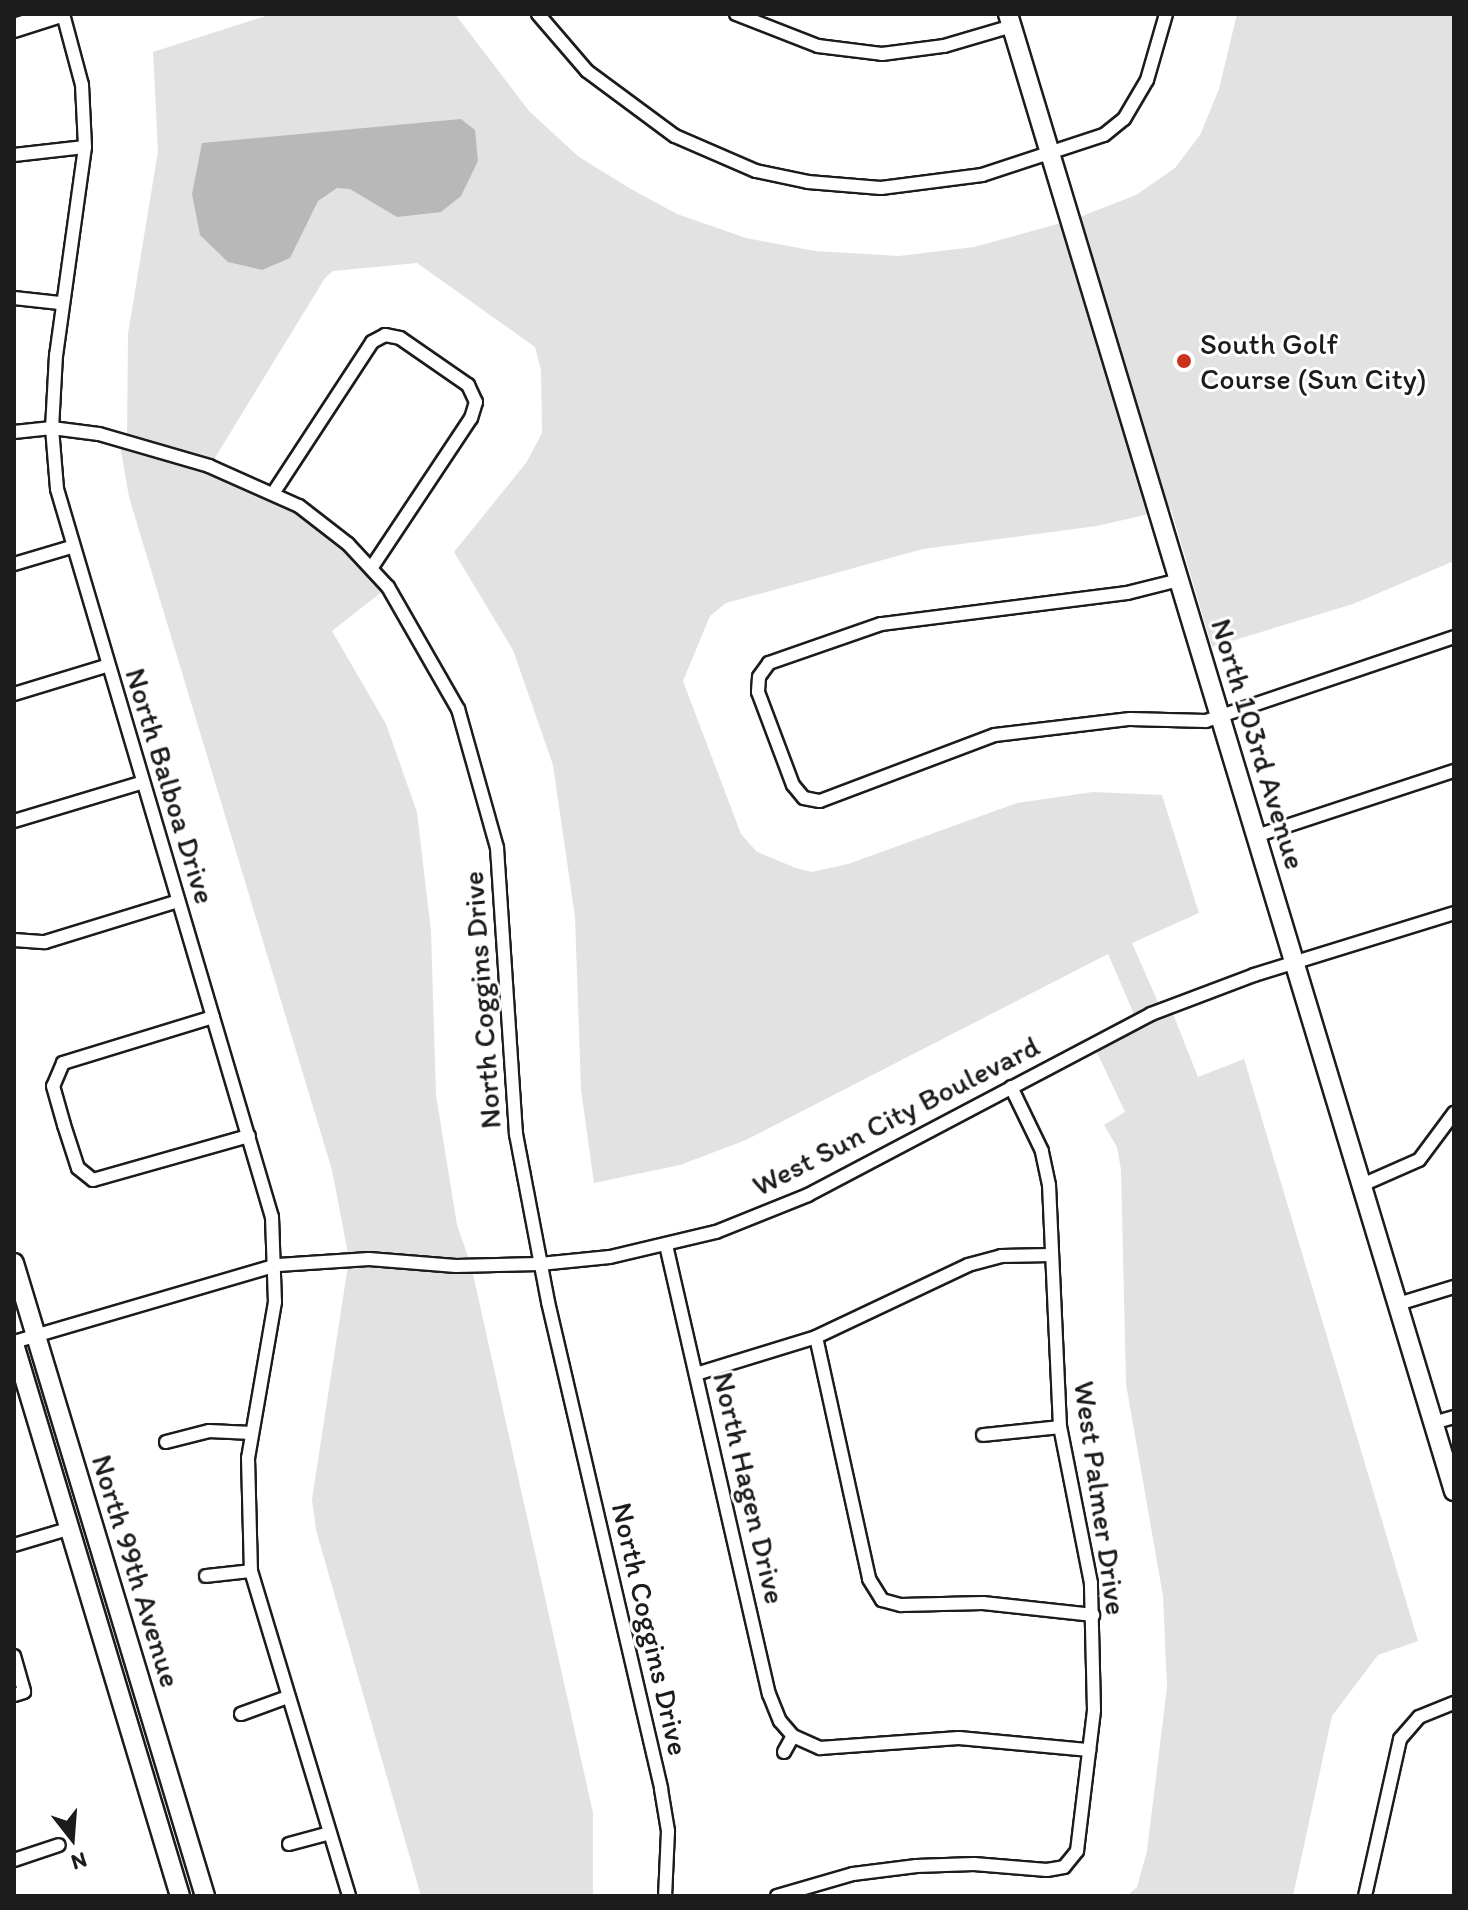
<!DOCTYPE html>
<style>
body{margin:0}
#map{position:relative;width:1468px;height:1910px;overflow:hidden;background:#fff;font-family:Itim,sans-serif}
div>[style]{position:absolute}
.green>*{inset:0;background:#e2e2e2}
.water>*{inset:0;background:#b8b8b8}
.roads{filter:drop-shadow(2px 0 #1c1c1c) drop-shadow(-2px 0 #1c1c1c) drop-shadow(0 2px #1c1c1c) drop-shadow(0 -2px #1c1c1c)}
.street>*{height:12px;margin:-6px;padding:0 6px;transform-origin:6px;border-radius:6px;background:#fff}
.secondary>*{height:18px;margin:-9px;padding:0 9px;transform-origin:9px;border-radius:9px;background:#fff}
.dots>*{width:22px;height:22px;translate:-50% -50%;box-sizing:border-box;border:4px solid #fff;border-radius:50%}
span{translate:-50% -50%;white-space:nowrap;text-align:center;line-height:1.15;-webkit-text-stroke:6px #fff;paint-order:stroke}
.poi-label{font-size:30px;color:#1c1c1c}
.left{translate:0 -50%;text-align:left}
.street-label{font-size:30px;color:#1c1c1c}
.frame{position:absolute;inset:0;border:16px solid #1c1c1c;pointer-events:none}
.north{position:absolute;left:32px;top:1798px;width:80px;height:80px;-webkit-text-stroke:6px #fff;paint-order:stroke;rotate:163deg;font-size:22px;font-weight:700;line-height:32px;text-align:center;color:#1c1c1c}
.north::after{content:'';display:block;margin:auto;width:28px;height:36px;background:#1c1c1c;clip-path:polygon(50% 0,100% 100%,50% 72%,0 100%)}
</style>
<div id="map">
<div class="green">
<div style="clip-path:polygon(272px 14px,455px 14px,529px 111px,579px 157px,631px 189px,677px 214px,746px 238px,815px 251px,899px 256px,974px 247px,1072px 220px,1136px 195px,1175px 168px,1200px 135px,1219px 89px,1237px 14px,1454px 14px,1454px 561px,1353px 604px,1212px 647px,1171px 509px,1097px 526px,923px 549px,726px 603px,710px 616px,683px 681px,741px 834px,757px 852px,796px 868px,812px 872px,848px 864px,1017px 803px,1093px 792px,1162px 795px,1199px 913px,1132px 943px,1161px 1009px,1170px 1006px,1198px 1077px,1244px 1059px,1418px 1641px,1378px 1655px,1332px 1716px,1293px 1896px,1127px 1896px,1137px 1887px,1147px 1851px,1167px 1687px,1163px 1596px,1126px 1384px,1121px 1170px,1117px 1147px,1104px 1125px,1125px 1112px,1093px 1044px,1137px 1021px,1108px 954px,746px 1140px,680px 1165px,594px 1183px,581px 1090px,575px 917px,553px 765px,513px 650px,454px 552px,526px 463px,542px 433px,541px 370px,535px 347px,417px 263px,333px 271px,325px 278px,210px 466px,299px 506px,388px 587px,332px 631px,386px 724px,417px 812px,431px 931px,436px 1095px,457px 1225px,471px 1265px,593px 1813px,593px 1896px,421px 1896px,316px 1530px,312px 1499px,349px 1259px,332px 1170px,129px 497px,119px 440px,127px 441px,128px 334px,158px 151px,153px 52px)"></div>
</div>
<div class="water">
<div style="clip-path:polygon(461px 119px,475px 130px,478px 161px,461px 196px,441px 212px,397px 217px,350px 189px,337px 188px,318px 201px,290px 258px,262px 270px,228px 262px,200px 235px,192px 194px,202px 143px)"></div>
</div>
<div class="roads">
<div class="street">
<div style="left:63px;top:14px;width:73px;rotate:75deg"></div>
<div style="left:82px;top:85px;width:62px;rotate:87.2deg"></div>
<div style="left:85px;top:147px;width:210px;rotate:97.9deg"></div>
<div style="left:56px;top:355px;width:73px;rotate:93.1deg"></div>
<div style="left:52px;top:428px;width:61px;rotate:85.3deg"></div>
<div style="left:57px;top:489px;width:759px;rotate:73.55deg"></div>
<div style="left:272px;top:1217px;width:85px;rotate:88deg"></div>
<div style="left:275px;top:1302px;width:158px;rotate:99.8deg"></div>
<div style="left:248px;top:1458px;width:113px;rotate:88.5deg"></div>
<div style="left:251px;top:1571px;width:339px;rotate:73.2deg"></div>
<div style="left:538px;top:14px;width:75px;rotate:49.3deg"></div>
<div style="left:587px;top:71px;width:109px;rotate:36.5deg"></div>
<div style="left:675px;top:136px;width:88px;rotate:23.4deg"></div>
<div style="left:756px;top:171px;width:53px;rotate:11.9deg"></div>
<div style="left:808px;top:182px;width:73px;rotate:4.7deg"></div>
<div style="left:881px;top:188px;width:102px;rotate:-7.3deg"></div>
<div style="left:982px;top:175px;width:128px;rotate:-18.2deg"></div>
<div style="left:1104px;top:135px;width:26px;rotate:-39deg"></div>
<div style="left:1124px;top:119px;width:45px;rotate:-59.5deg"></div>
<div style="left:1147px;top:80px;width:69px;rotate:-73.9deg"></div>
<div style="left:736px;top:14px;width:88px;rotate:21.3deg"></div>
<div style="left:818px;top:46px;width:64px;rotate:7.1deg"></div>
<div style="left:882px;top:54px;width:63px;rotate:-7.4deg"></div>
<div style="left:944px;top:46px;width:71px;rotate:-16.4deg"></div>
<div style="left:14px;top:155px;width:71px;rotate:-6.4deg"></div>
<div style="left:14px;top:298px;width:46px;rotate:6.2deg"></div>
<div style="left:14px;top:432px;width:38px;rotate:-6deg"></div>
<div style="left:52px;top:428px;width:47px;rotate:7.3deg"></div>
<div style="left:99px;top:434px;width:115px;rotate:16.2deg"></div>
<div style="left:209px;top:466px;width:98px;rotate:24deg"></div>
<div style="left:299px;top:506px;width:62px;rotate:37.8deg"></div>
<div style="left:348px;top:544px;width:59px;rotate:47.1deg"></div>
<div style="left:388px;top:587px;width:141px;rotate:60.2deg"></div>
<div style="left:458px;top:709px;width:144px;rotate:74.3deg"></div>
<div style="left:497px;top:848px;width:287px;rotate:86.2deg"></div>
<div style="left:516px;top:1134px;width:171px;rotate:79.2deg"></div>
<div style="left:548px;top:1302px;width:500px;rotate:76.9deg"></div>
<div style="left:661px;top:1789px;width:43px;rotate:80.5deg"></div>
<div style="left:668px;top:1831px;width:65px;rotate:92.6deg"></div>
<div style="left:274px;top:492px;width:179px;rotate:-56.8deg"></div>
<div style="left:372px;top:342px;width:15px;rotate:-28deg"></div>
<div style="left:385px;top:335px;width:15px;rotate:11deg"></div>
<div style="left:400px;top:338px;width:83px;rotate:34.7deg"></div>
<div style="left:468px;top:385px;width:19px;rotate:65deg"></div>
<div style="left:476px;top:402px;width:17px;rotate:107deg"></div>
<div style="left:471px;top:418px;width:179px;rotate:123.6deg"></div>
<div style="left:14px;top:564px;width:59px;rotate:-16.6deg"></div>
<div style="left:1179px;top:580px;width:54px;rotate:166deg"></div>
<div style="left:1127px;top:593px;width:248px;rotate:172.8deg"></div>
<div style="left:881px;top:624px;width:119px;rotate:160.8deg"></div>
<div style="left:769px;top:663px;width:17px;rotate:126deg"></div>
<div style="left:759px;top:677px;width:15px;rotate:94deg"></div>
<div style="left:758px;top:692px;width:99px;rotate:69.4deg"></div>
<div style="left:793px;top:785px;width:17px;rotate:50deg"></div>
<div style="left:804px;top:798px;width:16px;rotate:11deg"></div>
<div style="left:820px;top:801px;width:187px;rotate:-20.7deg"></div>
<div style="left:995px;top:735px;width:136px;rotate:-6.8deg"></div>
<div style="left:1130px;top:719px;width:76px;rotate:1.5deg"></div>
<div style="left:1206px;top:721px;width:262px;rotate:-18.7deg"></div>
<div style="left:14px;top:694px;width:96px;rotate:-16.9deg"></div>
<div style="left:14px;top:821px;width:133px;rotate:-16.7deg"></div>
<div style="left:1256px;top:836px;width:208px;rotate:-18.2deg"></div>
<div style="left:14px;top:940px;width:31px;rotate:4deg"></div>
<div style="left:45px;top:942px;width:139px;rotate:-17.1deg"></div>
<div style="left:213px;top:1017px;width:157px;rotate:163deg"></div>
<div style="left:63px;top:1063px;width:25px;rotate:113deg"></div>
<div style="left:53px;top:1086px;width:41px;rotate:74.2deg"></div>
<div style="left:64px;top:1125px;width:45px;rotate:72deg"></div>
<div style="left:78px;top:1168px;width:19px;rotate:39deg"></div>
<div style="left:93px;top:1180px;width:162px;rotate:-15.8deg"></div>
<div style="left:1362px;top:1185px;width:62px;rotate:-23.7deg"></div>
<div style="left:1419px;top:1160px;width:59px;rotate:-53.3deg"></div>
<div style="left:666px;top:1245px;width:461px;rotate:77.1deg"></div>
<div style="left:769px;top:1694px;width:29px;rotate:68deg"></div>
<div style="left:780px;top:1721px;width:20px;rotate:49deg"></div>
<div style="left:793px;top:1736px;width:30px;rotate:24deg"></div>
<div style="left:820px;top:1748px;width:139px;rotate:-4.1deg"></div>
<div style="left:959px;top:1738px;width:131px;rotate:5.3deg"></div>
<div style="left:1398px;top:1304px;width:59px;rotate:-16.9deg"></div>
<div style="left:816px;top:1337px;width:248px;rotate:77.6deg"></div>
<div style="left:869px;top:1579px;width:25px;rotate:58deg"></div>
<div style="left:882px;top:1600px;width:20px;rotate:15deg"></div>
<div style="left:901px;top:1605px;width:82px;rotate:-1.4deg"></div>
<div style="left:983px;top:1603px;width:111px;rotate:6.2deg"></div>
<div style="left:14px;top:1342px;width:275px;rotate:-16.3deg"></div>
<div style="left:278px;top:1265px;width:91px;rotate:-3.8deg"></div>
<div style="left:369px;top:1259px;width:87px;rotate:4.6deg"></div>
<div style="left:456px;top:1266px;width:84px;rotate:-1.4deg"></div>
<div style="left:540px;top:1264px;width:70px;rotate:-5.7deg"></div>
<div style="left:610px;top:1257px;width:109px;rotate:-13.3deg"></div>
<div style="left:716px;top:1232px;width:99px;rotate:-21.9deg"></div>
<div style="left:808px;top:1195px;width:388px;rotate:-27.8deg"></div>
<div style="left:1151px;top:1014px;width:110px;rotate:-20.7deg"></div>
<div style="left:1254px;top:975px;width:209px;rotate:-17.2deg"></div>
<div style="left:696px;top:1374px;width:126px;rotate:-17.1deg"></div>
<div style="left:816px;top:1337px;width:168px;rotate:-25.3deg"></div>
<div style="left:968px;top:1265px;width:34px;rotate:-15deg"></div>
<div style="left:1001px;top:1256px;width:50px;rotate:-1.1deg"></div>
<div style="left:1433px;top:1423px;width:22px;rotate:-16deg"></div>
<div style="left:983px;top:1435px;width:77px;rotate:-5.9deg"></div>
<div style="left:166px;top:1442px;width:44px;rotate:-14.3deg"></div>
<div style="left:209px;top:1431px;width:43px;rotate:2.7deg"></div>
<div style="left:14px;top:1545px;width:56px;rotate:-16.5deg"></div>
<div style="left:206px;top:1576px;width:45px;rotate:-6.3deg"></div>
<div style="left:14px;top:1656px;width:37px;rotate:74deg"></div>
<div style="left:24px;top:1692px;width:10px;rotate:163deg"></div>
<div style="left:241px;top:1714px;width:50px;rotate:-19.9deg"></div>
<div style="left:784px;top:1752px;width:18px;rotate:-61deg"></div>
<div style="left:289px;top:1844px;width:42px;rotate:-15deg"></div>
<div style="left:14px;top:1860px;width:47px;rotate:-18.4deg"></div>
<div style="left:777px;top:1896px;width:79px;rotate:-16.1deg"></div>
<div style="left:853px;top:1874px;width:64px;rotate:-7.2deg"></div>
<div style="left:916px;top:1866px;width:58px;rotate:-2deg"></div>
<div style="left:974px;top:1864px;width:73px;rotate:4.7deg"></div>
<div style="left:1047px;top:1870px;width:17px;rotate:-10deg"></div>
<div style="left:1064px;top:1867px;width:21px;rotate:-51deg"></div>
<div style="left:1077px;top:1851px;width:142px;rotate:-83.1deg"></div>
<div style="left:1094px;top:1710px;width:127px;rotate:-91.4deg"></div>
<div style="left:1091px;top:1583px;width:159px;rotate:-101.2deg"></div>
<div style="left:1060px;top:1427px;width:242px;rotate:-92.6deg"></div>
<div style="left:1049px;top:1185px;width:35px;rotate:-102deg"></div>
<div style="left:1042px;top:1151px;width:71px;rotate:-115.8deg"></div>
<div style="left:1365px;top:1896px;width:161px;rotate:-77.4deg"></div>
<div style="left:1400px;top:1739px;width:29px;rotate:-49deg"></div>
<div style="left:1419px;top:1717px;width:38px;rotate:-22deg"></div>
</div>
<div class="secondary">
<div style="left:1008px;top:14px;width:1543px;rotate:73.2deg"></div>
<div style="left:14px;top:28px;width:46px;rotate:-17.7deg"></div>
<div style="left:14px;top:1263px;width:661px;rotate:73.21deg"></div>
<div style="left:14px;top:1344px;width:576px;rotate:73.26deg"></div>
</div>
</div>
<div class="dots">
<div style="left:1184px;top:361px;background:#c8321e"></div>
</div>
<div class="poi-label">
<span class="left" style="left:1200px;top:361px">South Golf<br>Course (Sun City)</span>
</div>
<div class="street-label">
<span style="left:1258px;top:744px;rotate:73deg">North 103rd Avenue</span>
<span style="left:170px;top:786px;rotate:73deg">North Balboa Drive</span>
<span style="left:482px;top:1000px;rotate:-94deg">North Coggins Drive</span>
<span style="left:896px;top:1116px;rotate:-27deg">West Sun City Boulevard</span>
<span style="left:749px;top:1488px;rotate:77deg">North Hagen Drive</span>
<span style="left:1100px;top:1498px;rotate:82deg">West Palmer Drive</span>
<span style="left:136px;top:1571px;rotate:73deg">North 99th Avenue</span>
<span style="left:650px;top:1629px;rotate:77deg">North Coggins Drive</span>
</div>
<div class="frame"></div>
<div class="north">N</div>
</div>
